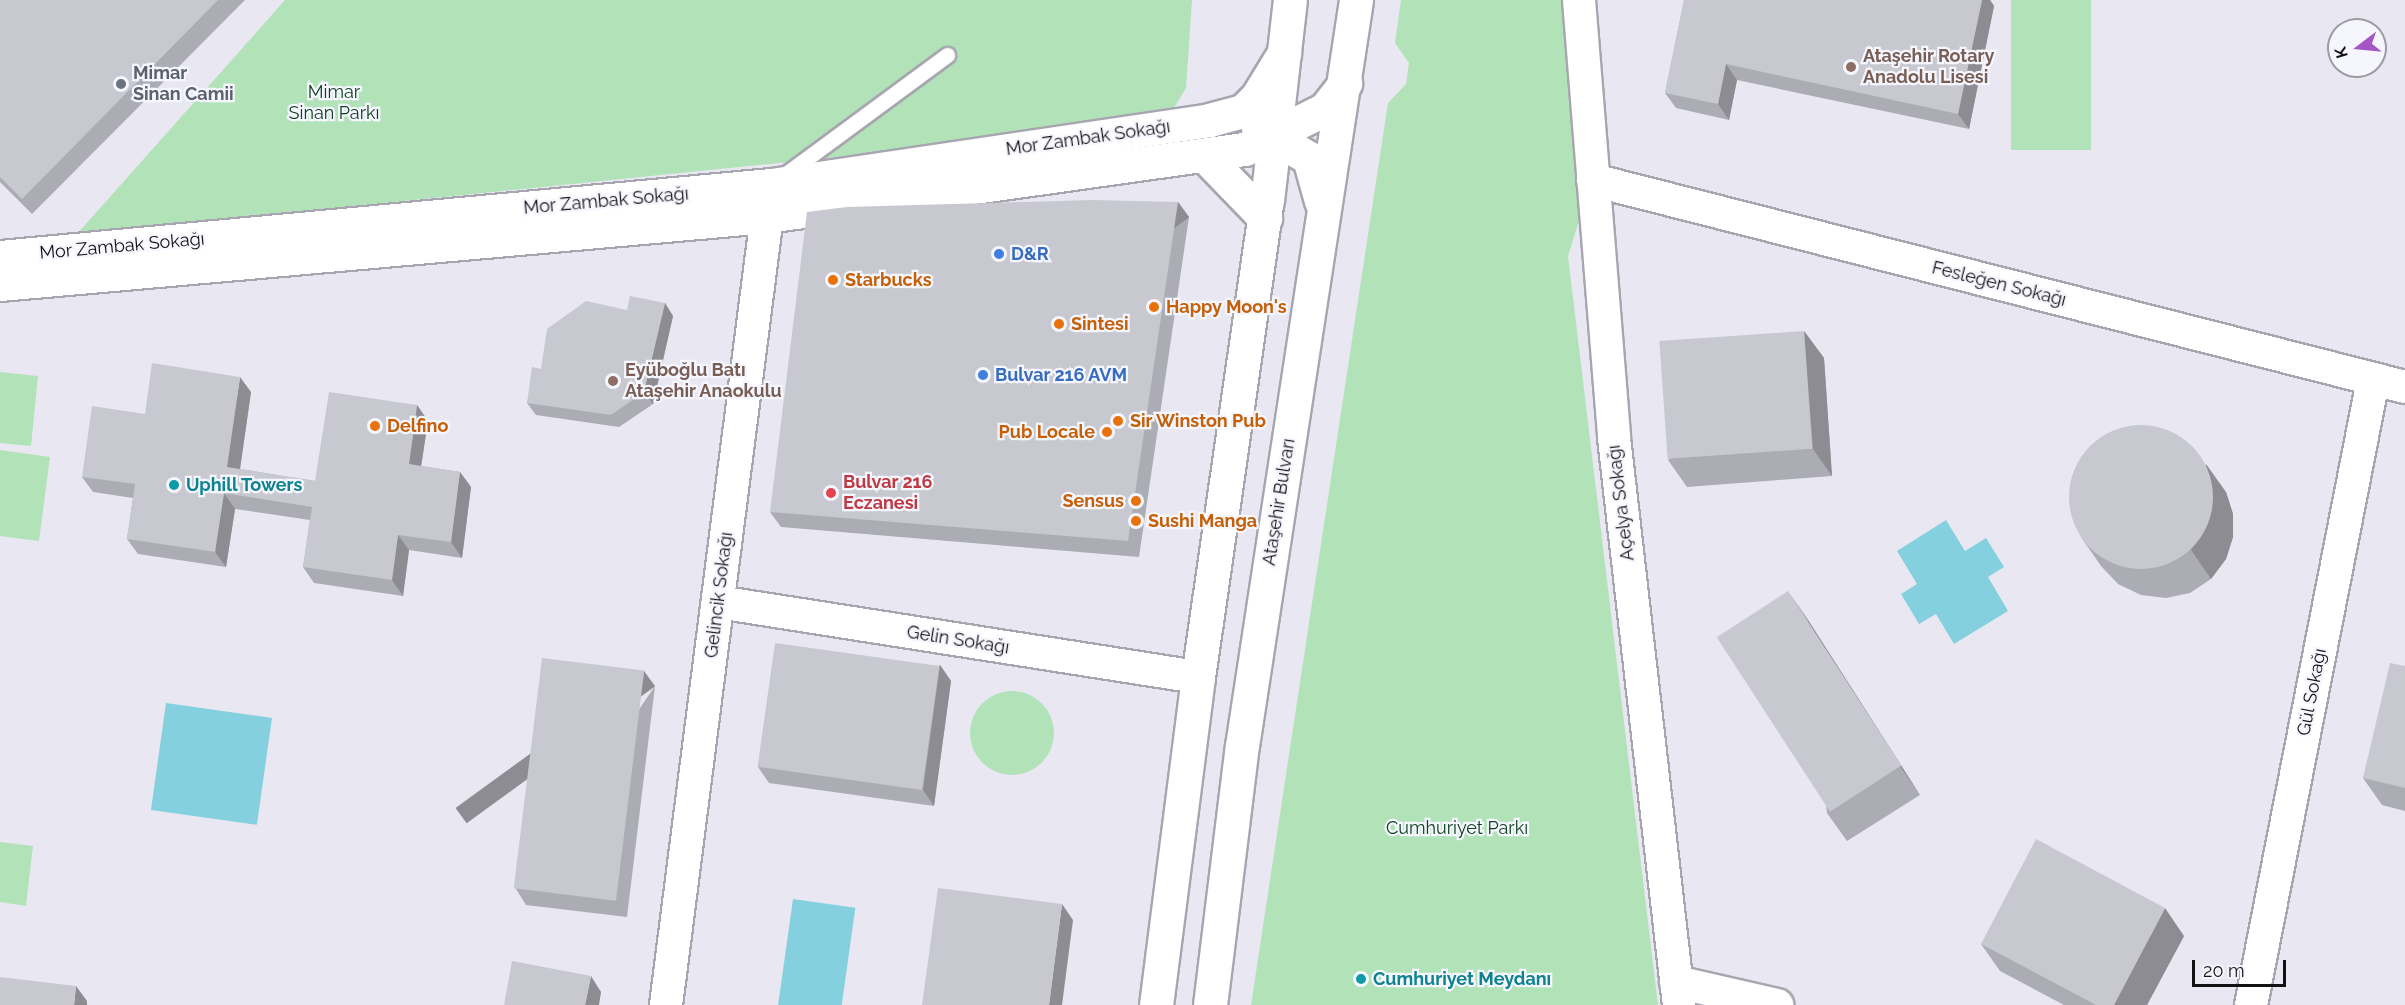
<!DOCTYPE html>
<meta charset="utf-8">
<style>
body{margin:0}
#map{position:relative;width:2405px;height:1005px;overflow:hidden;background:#e9e8f2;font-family:Raleway,sans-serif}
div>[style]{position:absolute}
.green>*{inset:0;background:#b2e2b8;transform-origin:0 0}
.round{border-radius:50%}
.water>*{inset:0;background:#84d0df;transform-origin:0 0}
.roads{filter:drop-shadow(2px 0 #a7a6b0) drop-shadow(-2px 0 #a7a6b0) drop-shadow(0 2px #a7a6b0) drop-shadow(0 -2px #a7a6b0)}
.lane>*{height:15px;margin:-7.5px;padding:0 7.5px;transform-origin:7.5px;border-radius:7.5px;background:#fff}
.street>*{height:32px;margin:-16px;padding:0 16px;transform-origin:16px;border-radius:16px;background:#fff}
.secondary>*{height:33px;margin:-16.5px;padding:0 16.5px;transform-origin:16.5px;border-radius:16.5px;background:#fff}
.wall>*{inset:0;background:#acacb4}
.shaded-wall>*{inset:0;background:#8c8c92;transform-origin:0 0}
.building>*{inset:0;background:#c8c8d1;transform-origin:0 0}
.dots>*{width:16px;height:16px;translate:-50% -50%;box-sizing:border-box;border:3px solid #f6f6fe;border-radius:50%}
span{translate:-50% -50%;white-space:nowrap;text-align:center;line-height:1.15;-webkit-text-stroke:4.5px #f6f6fe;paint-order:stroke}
.education-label{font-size:18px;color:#785e54;font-weight:700}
.left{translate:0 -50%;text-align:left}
.worship-label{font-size:18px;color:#5b616d;font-weight:700}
.park-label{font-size:18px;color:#0d431c}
.street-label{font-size:18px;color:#121215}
.shop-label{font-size:18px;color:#366cbe;font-weight:700}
.food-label{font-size:18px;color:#c56008;font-weight:700}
.right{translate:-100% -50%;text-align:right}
.health-label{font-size:18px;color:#be3a42;font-weight:700}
.culture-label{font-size:18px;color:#0d838f;font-weight:700}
.north{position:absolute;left:2327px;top:18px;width:60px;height:60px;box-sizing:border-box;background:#f6f6fe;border:2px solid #9b9ba1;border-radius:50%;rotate:254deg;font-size:16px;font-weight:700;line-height:24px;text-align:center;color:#121215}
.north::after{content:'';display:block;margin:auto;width:21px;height:27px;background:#a455c6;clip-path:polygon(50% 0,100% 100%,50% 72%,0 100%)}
.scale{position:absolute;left:2192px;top:960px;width:94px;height:27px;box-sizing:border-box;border:3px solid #121215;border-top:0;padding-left:8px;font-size:18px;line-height:21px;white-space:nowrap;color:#121215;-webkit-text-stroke:4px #f6f6fe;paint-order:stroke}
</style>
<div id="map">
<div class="green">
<div style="clip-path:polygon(285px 0,1192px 0,1186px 88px,1164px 124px,77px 234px)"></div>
<div style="clip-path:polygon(1401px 0,1565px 0,1584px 205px,1568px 256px,1658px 1005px,1251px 1005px,1388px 103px,1406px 84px,1409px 63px,1395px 43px)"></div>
<div style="left:2011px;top:0;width:80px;height:150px"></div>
<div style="clip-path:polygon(0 372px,38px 376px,31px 446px,0 443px)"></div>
<div style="clip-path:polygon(0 450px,50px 457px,39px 541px,0 536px)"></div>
<div class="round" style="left:970px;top:691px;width:84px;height:84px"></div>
<div style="clip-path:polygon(0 842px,33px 846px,26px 906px,0 902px)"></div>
</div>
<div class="water">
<div style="clip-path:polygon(1946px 520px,1965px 551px,1986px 538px,2004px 567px,1988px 577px,2008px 611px,1954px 644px,1936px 614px,1919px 624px,1901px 594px,1917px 584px,1897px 551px)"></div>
<div style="left:166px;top:703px;width:107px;height:108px;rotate:8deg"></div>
<div style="left:793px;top:899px;width:63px;height:107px;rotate:8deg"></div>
</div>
<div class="roads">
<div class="lane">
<div style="left:783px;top:176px;width:204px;rotate:-36.4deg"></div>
</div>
<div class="street">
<div style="left:1579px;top:0;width:439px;rotate:85.4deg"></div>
<div style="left:1614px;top:438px;width:571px;rotate:83.46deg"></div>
<div style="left:1593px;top:180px;width:838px;rotate:14.3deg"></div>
<div style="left:718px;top:602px;width:486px;rotate:8.9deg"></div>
<div style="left:1676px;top:982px;width:104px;rotate:12.8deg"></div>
<div style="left:666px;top:1005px;width:820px;rotate:-82.71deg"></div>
<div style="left:2251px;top:1005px;width:637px;rotate:-78.95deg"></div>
</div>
<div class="secondary">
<div style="left:1258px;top:128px;width:59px;rotate:30.5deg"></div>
<div style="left:1309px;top:158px;width:45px;rotate:74.4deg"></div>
<div style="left:1204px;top:155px;width:88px;rotate:45.9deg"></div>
<div style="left:0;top:257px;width:774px;rotate:-5.34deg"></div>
<div style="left:771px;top:185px;width:443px;rotate:-8.4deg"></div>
<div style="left:1209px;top:120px;width:35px;rotate:-15deg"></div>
<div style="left:1243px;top:111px;width:20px;rotate:-45deg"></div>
<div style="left:1257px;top:97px;width:52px;rotate:-58.5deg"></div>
<div style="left:0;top:284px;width:770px;rotate:-5.07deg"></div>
<div style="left:767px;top:216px;width:483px;rotate:-8deg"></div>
<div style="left:1245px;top:149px;width:89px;rotate:-26.6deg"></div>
<div style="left:1325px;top:109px;width:33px;rotate:-52deg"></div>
<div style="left:1156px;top:1005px;width:331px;rotate:-82.7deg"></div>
<div style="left:1198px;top:677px;width:481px;rotate:-81.8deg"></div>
<div style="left:1267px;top:201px;width:202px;rotate:-83.5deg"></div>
<div style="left:1210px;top:1005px;width:261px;rotate:-83deg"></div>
<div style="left:1242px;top:746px;width:755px;rotate:-81.31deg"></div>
</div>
</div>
<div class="wall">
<div style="clip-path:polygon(0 0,245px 0,32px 214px,0 182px)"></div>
<div style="clip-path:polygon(1684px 0,1990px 0,1994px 6px,1969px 129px,1737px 80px,1729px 120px,1676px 108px,1665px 93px)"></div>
<div style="clip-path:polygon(1178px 202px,1189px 217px,1139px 557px,781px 527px,770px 512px)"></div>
<div style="clip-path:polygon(665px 303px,673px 316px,653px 404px,619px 427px,536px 415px,527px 403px,541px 369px,627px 310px)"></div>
<div style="clip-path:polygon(1804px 331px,1824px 358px,1832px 476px,1687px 487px,1668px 460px)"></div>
<div style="clip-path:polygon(251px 392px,240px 469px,315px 481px,417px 405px,428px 421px,421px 466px,460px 472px,471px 487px,462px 558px,409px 550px,403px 596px,314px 583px,303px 567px,310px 520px,235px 509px,226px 567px,138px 554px,127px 539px,133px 498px,93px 492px,82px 477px)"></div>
<div style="clip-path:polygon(2226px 492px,2233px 514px,2233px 537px,2226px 559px,2211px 579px,2190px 593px,2166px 598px,2141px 595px,2118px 584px,2101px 566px,2081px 537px)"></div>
<div style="clip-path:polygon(1808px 620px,1920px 795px,1847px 841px,1827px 813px)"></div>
<div style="clip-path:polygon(940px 665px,951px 681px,934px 806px,769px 783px,758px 767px)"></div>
<div style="clip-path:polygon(2405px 666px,2405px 811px,2382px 805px,2363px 778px)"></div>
<div style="clip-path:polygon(655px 686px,627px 917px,526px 905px,516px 889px)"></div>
<div style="clip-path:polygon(2184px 936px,2147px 1005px,2064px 1005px,2000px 971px,1981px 944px)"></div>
</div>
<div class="shaded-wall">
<div style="clip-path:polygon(1982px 0,1990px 0,1994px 6px,1969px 129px,1958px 114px)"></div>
<div style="clip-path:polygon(1726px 64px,1737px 80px,1729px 120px,1718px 104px)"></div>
<div style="left:1178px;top:202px;width:19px;height:343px;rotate:54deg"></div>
<div style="clip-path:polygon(665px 303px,673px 316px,653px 404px,644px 392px)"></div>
<div style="clip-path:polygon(1804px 331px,1824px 358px,1832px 476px,1813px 449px)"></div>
<div style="clip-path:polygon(240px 377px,251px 392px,238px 483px,227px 467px)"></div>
<div style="clip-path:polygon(417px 405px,428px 421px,419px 480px,409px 464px)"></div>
<div style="clip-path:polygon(2206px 464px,2226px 492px,2233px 514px,2233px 537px,2226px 559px,2211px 579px,2191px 550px)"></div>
<div style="clip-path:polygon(460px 472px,471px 487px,462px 558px,451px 542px)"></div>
<div style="clip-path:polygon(224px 493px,235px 509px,226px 567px,215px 552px)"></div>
<div style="clip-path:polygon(398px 535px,409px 550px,403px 596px,392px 580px)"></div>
<div style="clip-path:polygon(1788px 591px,1808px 620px,1920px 795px,1900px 766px)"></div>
<div style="clip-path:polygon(940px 665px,951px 681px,934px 806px,923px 790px)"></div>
<div style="left:644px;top:671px;width:19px;height:233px;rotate:54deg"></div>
<div style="clip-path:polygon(1062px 904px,1073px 920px,1062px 1005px,1049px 1005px)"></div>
<div style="clip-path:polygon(2165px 908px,2184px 936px,2147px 1005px,2114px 1005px)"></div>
<div style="clip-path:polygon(591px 976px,601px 992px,599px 1005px,585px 1005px)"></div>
<div style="clip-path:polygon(76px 986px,87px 1001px,87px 1005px,74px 1005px)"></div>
</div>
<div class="building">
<div style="clip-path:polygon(0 0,218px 0,22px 199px,0 177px)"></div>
<div style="clip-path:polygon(1684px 0,1982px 0,1958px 114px,1726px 64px,1718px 104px,1665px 93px)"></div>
<div style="clip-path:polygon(1093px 200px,1178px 202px,1128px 541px,770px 512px,807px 212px,847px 207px)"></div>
<div style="clip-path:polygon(630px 296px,665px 303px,644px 392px,611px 415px,527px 403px,532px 367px,541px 369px,547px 329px,586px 301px,627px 310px)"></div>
<div style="left:1804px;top:331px;width:118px;height:145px;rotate:86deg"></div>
<div style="clip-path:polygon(152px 363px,240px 377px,227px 467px,315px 481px,329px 392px,417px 405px,409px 464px,460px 472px,451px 542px,398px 535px,392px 580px,303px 567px,312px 507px,224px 493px,215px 552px,127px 539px,135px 484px,82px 477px,92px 406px,145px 414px)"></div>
<div class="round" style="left:2069px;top:425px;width:144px;height:144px"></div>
<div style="left:1788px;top:591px;width:208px;height:85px;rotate:57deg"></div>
<div style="left:775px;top:643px;width:166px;height:125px;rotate:8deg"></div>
<div style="left:542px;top:658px;width:103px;height:232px;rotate:7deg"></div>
<div style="clip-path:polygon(2390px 663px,2405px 666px,2405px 788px,2363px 778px)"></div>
<div style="clip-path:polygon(2036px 839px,2165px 908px,2114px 1005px,2096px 1005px,1981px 944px)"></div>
<div style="clip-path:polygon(938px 888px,1062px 904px,1049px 1005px,922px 1005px)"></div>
<div style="clip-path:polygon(512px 961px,591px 976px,585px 1005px,504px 1005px)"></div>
<div style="clip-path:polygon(0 977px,76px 986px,74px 1005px,0 1005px)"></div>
</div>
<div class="dots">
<div style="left:1851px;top:67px;background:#8d6e63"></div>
<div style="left:121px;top:84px;background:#6b7280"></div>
<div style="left:999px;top:254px;background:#3f7fe0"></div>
<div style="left:833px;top:280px;background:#e8710a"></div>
<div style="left:1154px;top:307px;background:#e8710a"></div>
<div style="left:1059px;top:324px;background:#e8710a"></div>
<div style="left:983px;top:375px;background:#3f7fe0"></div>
<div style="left:613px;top:381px;background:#8d6e63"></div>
<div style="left:1118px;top:421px;background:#e8710a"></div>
<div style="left:375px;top:426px;background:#e8710a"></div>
<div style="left:1107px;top:432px;background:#e8710a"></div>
<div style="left:174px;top:485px;background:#0f9aa8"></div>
<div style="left:831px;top:493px;background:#e0444e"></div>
<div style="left:1136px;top:501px;background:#e8710a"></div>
<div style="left:1136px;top:521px;background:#e8710a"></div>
<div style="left:1361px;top:979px;background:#0f9aa8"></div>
</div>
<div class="education-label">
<span class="left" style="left:1863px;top:67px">Ataşehir Rotary<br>Anadolu Lisesi</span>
<span class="left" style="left:625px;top:381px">Eyüboğlu Batı<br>Ataşehir Anaokulu</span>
</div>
<div class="worship-label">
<span class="left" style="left:133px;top:84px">Mimar<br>Sinan Camii</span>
</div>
<div class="park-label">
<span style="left:334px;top:103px">Mimar<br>Sinan Parkı</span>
<span style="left:1457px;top:828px">Cumhuriyet Parkı</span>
</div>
<div class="street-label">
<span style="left:1088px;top:138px;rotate:-8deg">Mor Zambak Sokağı</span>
<span style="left:606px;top:201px;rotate:-5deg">Mor Zambak Sokağı</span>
<span style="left:122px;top:246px;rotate:-5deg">Mor Zambak Sokağı</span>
<span style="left:1999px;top:284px;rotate:14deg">Fesleğen Sokağı</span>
<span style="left:1279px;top:502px;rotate:-81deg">Ataşehir Bulvarı</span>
<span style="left:1621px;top:503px;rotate:-97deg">Açelya Sokağı</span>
<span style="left:719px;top:595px;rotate:-83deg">Gelincik Sokağı</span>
<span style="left:958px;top:640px;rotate:9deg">Gelin Sokağı</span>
<span style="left:2312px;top:692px;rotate:-79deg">Gül Sokağı</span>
</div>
<div class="shop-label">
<span class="left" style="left:1011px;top:254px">D&amp;R</span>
<span class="left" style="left:995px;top:375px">Bulvar 216 AVM</span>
</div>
<div class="food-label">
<span class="left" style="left:845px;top:280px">Starbucks</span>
<span class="left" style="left:1166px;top:307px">Happy Moon's</span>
<span class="left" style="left:1071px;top:324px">Sintesi</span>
<span class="left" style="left:1130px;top:421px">Sir Winston Pub</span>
<span class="left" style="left:387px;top:426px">Delfino</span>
<span class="right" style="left:1095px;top:432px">Pub Locale</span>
<span class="right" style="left:1124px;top:501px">Sensus</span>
<span class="left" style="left:1148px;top:521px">Sushi Manga</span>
</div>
<div class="health-label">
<span class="left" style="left:843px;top:493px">Bulvar 216<br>Eczanesi</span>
</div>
<div class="culture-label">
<span class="left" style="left:186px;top:485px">Uphill Towers</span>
<span class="left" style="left:1373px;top:979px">Cumhuriyet Meydanı</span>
</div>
<div class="north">K</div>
<div class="scale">20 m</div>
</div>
